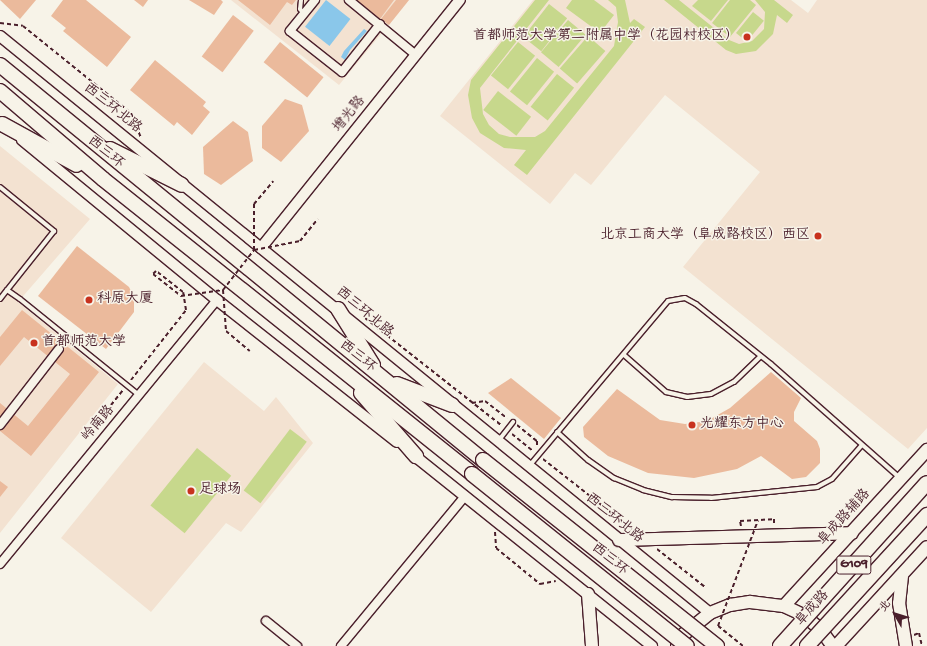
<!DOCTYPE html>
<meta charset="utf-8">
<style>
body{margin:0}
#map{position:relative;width:927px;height:646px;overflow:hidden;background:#f7f3e8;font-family:"Gochi Hand","LXGW WenKai TC",sans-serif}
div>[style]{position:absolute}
.built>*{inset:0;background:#f3e2d1}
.green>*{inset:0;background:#c7d88c;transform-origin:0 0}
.water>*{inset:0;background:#8ac7ea;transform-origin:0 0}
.building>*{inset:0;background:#ebba9c;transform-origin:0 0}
.path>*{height:2px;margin-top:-1px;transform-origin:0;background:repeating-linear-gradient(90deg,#4a1f2b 0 4px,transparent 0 7px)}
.roads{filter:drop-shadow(1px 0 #4a1f2b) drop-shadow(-1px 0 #4a1f2b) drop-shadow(0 1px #4a1f2b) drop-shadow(0 -1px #4a1f2b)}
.service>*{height:4px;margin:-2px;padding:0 2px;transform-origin:2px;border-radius:2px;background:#f7f3e8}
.minor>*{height:8px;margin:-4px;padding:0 4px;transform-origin:4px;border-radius:4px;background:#f7f3e8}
.tertiary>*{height:10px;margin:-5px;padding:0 5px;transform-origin:5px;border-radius:5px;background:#f7f3e8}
.secondary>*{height:12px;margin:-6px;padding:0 6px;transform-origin:6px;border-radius:6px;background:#f7f3e8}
.trunk>*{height:14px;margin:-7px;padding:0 7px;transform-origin:7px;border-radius:7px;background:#f7f3e8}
.path-bridge>*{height:2px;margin-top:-1px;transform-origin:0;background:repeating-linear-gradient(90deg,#4a1f2b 0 4px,transparent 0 7px)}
.bridges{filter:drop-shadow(1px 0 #4a1f2b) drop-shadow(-1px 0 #4a1f2b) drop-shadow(0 1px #4a1f2b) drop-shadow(0 -1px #4a1f2b)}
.trunk-bridge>*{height:14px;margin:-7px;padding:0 7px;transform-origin:7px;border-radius:7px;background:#f7f3e8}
.dots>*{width:11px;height:11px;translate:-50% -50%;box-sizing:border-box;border:2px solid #f7f3e8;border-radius:50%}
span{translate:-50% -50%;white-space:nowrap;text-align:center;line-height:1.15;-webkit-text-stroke:3px #f7f3e8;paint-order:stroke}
.shield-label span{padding:1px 3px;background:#f7f3e8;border:1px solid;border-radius:3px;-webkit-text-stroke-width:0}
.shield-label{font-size:13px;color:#4a1f2b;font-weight:700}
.poi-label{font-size:14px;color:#4a1f2b}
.right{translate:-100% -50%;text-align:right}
.left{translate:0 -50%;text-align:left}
.street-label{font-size:14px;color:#4a1f2b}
.north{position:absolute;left:875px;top:594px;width:40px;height:40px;-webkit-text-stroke:3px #f7f3e8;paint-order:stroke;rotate:309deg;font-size:11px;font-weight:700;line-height:16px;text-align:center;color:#4a1f2b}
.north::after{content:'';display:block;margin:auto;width:14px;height:18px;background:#4a1f2b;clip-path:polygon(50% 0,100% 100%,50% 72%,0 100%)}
</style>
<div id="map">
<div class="built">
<div style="clip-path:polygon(231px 0,409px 0,339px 85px)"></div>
<div style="clip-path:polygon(533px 0,791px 0,808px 13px,817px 0,927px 0,927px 428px,908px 449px,683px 267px,760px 172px,665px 95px,591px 185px,575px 173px,550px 204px,440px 116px)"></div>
<div style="clip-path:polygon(0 146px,90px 219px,18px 302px,118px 384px,0 533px)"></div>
<div style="clip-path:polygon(204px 362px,264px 411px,276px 397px,313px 443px,241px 532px,226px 523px,151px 612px,61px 538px)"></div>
</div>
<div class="green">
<div style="clip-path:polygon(535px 0,549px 0,480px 88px,483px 114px,489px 125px,499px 134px,510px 137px,535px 137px,545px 131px,614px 46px,618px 22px,616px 7px,608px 0,625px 0,630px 23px,634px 19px,645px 27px,527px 175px,514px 165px,526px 150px,504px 148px,480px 133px,472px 118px,468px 95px,471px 80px)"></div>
<div style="clip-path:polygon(572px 0,594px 0,614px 15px,600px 33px,566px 8px)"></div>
<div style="clip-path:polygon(664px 0,679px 0,729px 40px,739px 44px,752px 41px,764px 29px,765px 12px,755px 0,774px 0,793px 15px,787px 23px,777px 15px,773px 34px,756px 51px,736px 54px,726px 50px)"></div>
<div style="clip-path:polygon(698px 0,728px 0,711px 21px,692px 6px)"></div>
<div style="clip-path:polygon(730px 0,750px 0,756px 5px,730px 37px,712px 23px)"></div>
<div style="left:549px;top:4px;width:23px;height:42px;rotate:38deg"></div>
<div style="left:753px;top:12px;width:14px;height:27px;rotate:39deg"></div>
<div style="left:568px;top:20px;width:23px;height:42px;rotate:40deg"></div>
<div style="left:588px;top:36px;width:23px;height:43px;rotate:41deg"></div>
<div style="left:518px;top:42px;width:22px;height:43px;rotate:39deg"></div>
<div style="left:537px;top:58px;width:22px;height:43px;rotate:39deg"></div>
<div style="left:557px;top:74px;width:22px;height:42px;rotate:39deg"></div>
<div style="left:498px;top:91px;width:42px;height:24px;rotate:38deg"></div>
<div style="left:290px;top:429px;width:21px;height:77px;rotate:37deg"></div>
<div style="left:197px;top:448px;width:44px;height:74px;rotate:39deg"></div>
</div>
<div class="water">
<div style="left:326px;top:0;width:31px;height:34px;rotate:38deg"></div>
<div style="clip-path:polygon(364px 29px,367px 31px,350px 50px,345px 60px,341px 57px,344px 51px)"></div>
</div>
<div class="building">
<div style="clip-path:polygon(0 0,36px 0,20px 19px)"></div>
<div style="clip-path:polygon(63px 0,86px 0,131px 37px,107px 67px,63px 31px,66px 28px,51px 16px)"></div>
<div style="clip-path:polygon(134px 0,148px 0,143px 7px)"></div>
<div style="clip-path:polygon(189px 0,221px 0,223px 2px,214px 15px)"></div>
<div style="clip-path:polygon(238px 0,296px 0,292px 5px,287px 2px,270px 25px)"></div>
<div style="clip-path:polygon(356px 0,394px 0,380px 19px)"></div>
<div style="clip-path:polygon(396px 0,409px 0,389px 25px,381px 19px)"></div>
<div style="left:233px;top:15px;width:26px;height:52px;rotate:37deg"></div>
<div style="left:280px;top:42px;width:56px;height:26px;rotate:39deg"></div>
<div style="clip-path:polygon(155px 60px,206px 102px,203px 106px,210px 112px,192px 135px,177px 122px,174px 126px,130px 90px)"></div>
<div style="clip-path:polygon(285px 99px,302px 105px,309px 131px,281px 162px,262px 148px,262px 126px)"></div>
<div style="clip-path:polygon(233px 121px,248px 132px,253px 161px,221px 185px,204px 174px,203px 147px)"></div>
<div style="clip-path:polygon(77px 246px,129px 287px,134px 297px,134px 312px,106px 349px,38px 296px)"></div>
<div style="clip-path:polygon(22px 310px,99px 372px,31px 456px,0 431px,0 403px,28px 426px,70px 374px,24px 337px,0 366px,0 337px)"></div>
<div style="clip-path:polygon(771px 372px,801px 398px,794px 412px,794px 421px,817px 441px,820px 449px,820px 463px,806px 477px,792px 479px,761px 456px,737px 469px,694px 478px,648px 473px,608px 456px,584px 437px,583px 427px,617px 389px,660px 420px,685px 424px,707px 421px,730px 408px)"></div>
<div style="clip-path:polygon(511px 378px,561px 418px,544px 439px,488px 393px)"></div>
<div style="clip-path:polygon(0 481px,8px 487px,0 497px)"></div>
</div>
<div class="path">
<div style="left:0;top:23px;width:23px;rotate:7deg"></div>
<div style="left:23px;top:26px;width:139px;rotate:38.9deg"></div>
<div style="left:131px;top:113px;width:27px;rotate:68deg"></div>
<div style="left:254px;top:204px;width:30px;rotate:-50deg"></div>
<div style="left:300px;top:241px;width:28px;rotate:-51deg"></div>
<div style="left:365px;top:318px;width:174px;rotate:38.2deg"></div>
<div style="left:226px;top:331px;width:31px;rotate:40deg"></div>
<div style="left:131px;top:380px;width:89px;rotate:-51.8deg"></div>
<div style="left:186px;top:310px;width:18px;rotate:-99deg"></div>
<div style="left:183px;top:292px;width:34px;rotate:-142deg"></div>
<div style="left:156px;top:271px;width:4px;rotate:135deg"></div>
<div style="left:153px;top:274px;width:36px;rotate:38deg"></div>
<div style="left:472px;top:403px;width:13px;rotate:-9deg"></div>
<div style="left:485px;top:401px;width:28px;rotate:38deg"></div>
<div style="left:111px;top:405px;width:19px;rotate:-51deg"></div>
<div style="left:517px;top:425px;width:26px;rotate:39deg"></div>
<div style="left:537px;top:441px;width:5px;rotate:90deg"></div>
<div style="left:512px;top:434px;width:27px;rotate:39deg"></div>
<div style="left:543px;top:459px;width:113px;rotate:38.2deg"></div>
<div style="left:741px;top:526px;width:5px;rotate:-101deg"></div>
<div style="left:740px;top:521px;width:34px;rotate:-3deg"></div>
<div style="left:774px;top:519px;width:7px;rotate:90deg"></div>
<div style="left:495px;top:532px;width:16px;rotate:86deg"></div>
<div style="left:496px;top:548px;width:57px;rotate:39.3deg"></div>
<div style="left:540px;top:584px;width:16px;rotate:-11deg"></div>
<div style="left:657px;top:549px;width:61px;rotate:38.4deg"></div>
<div style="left:914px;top:635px;width:5px;rotate:-22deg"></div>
<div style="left:919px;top:633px;width:13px;rotate:77deg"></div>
</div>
<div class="roads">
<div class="service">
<div style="left:301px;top:0;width:9px;rotate:96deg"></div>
<div style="left:300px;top:9px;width:6px;rotate:51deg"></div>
<div style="left:0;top:187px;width:70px;rotate:39.2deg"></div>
<div style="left:54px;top:231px;width:75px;rotate:128.5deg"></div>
<div style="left:0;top:299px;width:11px;rotate:-52deg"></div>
<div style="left:7px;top:290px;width:16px;rotate:35deg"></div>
<div style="left:20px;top:299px;width:153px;rotate:38.9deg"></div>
<div style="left:624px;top:355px;width:56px;rotate:41.4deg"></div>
<div style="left:666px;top:392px;width:22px;rotate:13deg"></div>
<div style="left:687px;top:397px;width:24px;rotate:-7deg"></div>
<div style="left:711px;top:394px;width:26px;rotate:-28deg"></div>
<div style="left:734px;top:382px;width:37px;rotate:-44deg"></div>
<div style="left:557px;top:432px;width:42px;rotate:42.1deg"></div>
<div style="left:588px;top:460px;width:32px;rotate:35deg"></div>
<div style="left:614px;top:478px;width:31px;rotate:22deg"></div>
<div style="left:643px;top:490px;width:30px;rotate:14deg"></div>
<div style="left:672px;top:497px;width:39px;rotate:1deg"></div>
<div style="left:711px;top:498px;width:107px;rotate:-5.9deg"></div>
<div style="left:817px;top:487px;width:17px;rotate:-28deg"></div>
<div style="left:832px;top:479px;width:45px;rotate:-48.6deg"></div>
<div style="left:499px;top:440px;width:23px;rotate:-52deg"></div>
<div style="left:530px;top:465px;width:214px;rotate:-49.9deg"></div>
<div style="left:668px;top:301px;width:17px;rotate:-10deg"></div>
<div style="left:685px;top:298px;width:13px;rotate:29deg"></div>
<div style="left:696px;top:304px;width:96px;rotate:38.7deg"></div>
<div style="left:771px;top:364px;width:172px;rotate:41.5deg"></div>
</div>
<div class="minor">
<div style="left:315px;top:0;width:40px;rotate:129deg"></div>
<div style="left:290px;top:31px;width:66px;rotate:38.3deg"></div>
<div style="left:342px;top:72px;width:61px;rotate:-51.6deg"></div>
<div style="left:349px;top:0;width:87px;rotate:39.4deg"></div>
<div style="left:0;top:425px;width:96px;rotate:-52.2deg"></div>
<div style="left:0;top:564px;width:342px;rotate:-50.6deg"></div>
<div style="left:266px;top:621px;width:40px;rotate:39deg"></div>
<div style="left:341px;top:646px;width:195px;rotate:-50.4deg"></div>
</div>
<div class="tertiary">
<div style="left:0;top:36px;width:915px;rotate:39.1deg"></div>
<div style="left:22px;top:140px;width:252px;rotate:39.4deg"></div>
<div style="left:217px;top:300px;width:229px;rotate:38.3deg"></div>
<div style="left:261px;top:248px;width:318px;rotate:-51.3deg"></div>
<div style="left:411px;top:453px;width:309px;rotate:38.7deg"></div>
</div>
<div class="secondary">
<div style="left:619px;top:540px;width:233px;rotate:-1.7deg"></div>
<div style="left:902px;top:576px;width:27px;rotate:96deg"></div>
<div style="left:899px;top:603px;width:44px;rotate:80.8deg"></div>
<div style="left:588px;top:594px;width:52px;rotate:85.6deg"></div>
<div style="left:784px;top:606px;width:212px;rotate:-47.5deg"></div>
<div style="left:677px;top:646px;width:14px;rotate:-60deg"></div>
<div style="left:684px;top:634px;width:33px;rotate:-39deg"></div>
<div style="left:710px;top:613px;width:22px;rotate:-22deg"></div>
<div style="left:730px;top:605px;width:20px;rotate:-9deg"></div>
<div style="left:750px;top:602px;width:34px;rotate:7deg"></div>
<div style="left:784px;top:606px;width:21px;rotate:25deg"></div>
<div style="left:803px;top:615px;width:22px;rotate:39deg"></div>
<div style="left:820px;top:629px;width:21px;rotate:53deg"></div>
<div style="left:836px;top:646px;width:134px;rotate:-47.4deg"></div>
</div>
<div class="trunk">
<div style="left:0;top:65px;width:624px;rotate:39.28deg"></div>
<div style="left:0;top:91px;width:135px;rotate:40.5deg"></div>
<div style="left:103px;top:179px;width:472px;rotate:38.6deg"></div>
<div style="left:2px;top:124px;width:85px;rotate:28.7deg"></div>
<div style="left:110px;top:149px;width:80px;rotate:26.6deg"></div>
<div style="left:338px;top:309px;width:66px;rotate:58deg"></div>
<div style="left:397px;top:384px;width:59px;rotate:20.9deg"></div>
<div style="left:361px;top:393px;width:84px;rotate:48.9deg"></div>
</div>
</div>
<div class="path-bridge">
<div style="left:254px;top:204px;width:46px;rotate:90deg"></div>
<div style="left:254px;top:250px;width:47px;rotate:-11.1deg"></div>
<div style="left:223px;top:290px;width:51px;rotate:-52.2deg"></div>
<div style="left:181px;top:296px;width:42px;rotate:-8.1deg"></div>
<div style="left:223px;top:290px;width:41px;rotate:85.8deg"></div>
<div style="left:743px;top:646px;width:32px;rotate:-141deg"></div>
<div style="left:718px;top:626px;width:113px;rotate:-69.3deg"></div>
</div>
<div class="bridges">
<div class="trunk-bridge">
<div style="left:483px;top:460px;width:299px;rotate:38.5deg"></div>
<div style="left:472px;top:474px;width:275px;rotate:38.7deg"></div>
<div style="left:780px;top:646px;width:219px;rotate:-48deg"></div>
<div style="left:807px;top:646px;width:178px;rotate:-47.5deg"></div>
</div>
</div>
<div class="dots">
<div style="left:747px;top:37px;background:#c8321e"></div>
<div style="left:818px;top:236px;background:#c8321e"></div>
<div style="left:89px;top:300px;background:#c8321e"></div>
<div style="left:34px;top:343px;background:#c8321e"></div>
<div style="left:692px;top:425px;background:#c8321e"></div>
<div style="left:191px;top:491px;background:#c8321e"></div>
</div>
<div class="shield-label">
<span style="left:854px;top:565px">G109</span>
</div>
<div class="poi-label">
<span class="right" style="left:739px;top:37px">首都师范大学第二附属中学（花园村校区）</span>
<span class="right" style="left:810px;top:236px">北京工商大学（阜成路校区）西区</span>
<span class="left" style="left:97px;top:300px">科原大厦</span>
<span class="left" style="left:42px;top:343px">首都师范大学</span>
<span class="left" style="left:700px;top:425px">光耀东方中心</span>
<span class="left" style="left:199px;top:491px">足球场</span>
</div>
<div class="street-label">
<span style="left:112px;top:109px;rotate:39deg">西三环北路</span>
<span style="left:350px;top:115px;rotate:-51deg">增光路</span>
<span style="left:105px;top:153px;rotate:39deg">西三环</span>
<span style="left:364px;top:313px;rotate:40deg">西三环北路</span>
<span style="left:357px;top:357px;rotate:39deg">西三环</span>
<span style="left:99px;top:424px;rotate:-50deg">岭南路</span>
<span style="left:845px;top:518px;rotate:-48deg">阜成路辅路</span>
<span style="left:614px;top:519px;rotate:39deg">西三环北路</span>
<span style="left:609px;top:560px;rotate:39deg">西三环</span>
<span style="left:813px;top:609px;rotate:-48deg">阜成路</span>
</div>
<div class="north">北</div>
</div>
